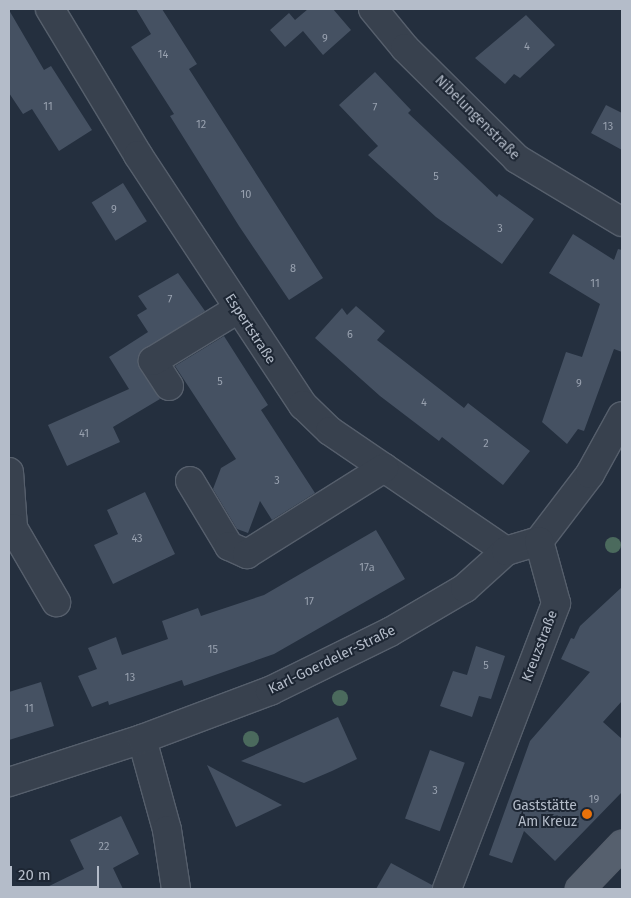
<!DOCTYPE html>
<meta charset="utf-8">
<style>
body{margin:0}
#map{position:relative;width:631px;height:898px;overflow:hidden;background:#242f3e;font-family:"Fira Sans",sans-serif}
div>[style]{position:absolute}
.building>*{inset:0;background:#455162;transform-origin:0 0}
.roads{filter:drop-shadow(1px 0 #565f6c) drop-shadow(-1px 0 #565f6c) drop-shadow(0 1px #565f6c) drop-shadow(0 -1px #565f6c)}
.minor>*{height:28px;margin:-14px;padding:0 14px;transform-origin:14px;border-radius:14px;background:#38414e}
.major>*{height:28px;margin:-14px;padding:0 14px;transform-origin:14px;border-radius:14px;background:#56606e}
.trees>*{width:16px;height:16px;margin:-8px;border-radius:50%;background:#4b6a5d}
.dots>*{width:14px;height:14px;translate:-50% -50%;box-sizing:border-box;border:2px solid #1d2633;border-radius:50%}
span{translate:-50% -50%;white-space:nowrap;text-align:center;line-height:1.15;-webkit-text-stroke:4px #1d2633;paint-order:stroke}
.number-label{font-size:11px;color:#98a1af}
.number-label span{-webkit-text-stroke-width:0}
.street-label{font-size:14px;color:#b4bcc9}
.poi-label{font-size:14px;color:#b4bcc9}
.right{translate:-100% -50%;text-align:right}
.frame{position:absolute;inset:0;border:10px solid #b4bcc9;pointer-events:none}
.scale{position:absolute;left:10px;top:866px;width:89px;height:22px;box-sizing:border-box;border:2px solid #b4bcc9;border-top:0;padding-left:6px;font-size:15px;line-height:18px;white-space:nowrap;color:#b4bcc9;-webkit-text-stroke:4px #1d2633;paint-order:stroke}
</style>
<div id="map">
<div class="building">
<div style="clip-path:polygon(136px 9px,162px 9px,197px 64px,189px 69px,323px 278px,289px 300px,239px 226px,170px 116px,174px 114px,131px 47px,151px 34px)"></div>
<div style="clip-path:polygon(308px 9px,333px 9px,351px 30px,323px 55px,303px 31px,285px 47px,270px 30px,289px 13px,295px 20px)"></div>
<div style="clip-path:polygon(9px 10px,44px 70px,51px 66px,92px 130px,59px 151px,32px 109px,23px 114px,9px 93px)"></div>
<div style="clip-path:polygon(526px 15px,555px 45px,520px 78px,514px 74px,505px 84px,475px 58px)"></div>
<div style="clip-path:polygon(375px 72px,411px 110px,408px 113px,497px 197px,499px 194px,534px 219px,502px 264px,436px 217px,368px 155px,378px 146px,339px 105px)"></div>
<div style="clip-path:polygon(606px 105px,622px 113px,622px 150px,591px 133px)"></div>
<div style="left:123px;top:183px;width:45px;height:37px;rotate:58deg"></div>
<div style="clip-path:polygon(573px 234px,614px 260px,618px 249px,622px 250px,622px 352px,614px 349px,584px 431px,578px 429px,567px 444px,542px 422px,566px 352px,582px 357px,600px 304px,549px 273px)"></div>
<div style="clip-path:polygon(178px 273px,205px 311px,139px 354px,140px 369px,160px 399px,113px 427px,120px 442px,67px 466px,48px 425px,129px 389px,109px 357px,148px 332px,137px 315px,147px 309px,138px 296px)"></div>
<div style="clip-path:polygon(356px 306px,385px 331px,377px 340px,464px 408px,468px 403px,530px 451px,503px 485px,442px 437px,439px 441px,380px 396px,315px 338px,342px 308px,347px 315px)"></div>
<div style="clip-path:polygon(224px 336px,268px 405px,261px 410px,315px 493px,272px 520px,260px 501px,248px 533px,237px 529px,213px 489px,221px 468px,236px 459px,175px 366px)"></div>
<div style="clip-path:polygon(145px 492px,175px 554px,113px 584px,94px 545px,118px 534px,107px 510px)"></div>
<div style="clip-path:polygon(376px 530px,405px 579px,274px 654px,184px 686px,182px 680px,109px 705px,108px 701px,92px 707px,78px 676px,97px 669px,88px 648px,116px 637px,122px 655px,168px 639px,162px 621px,198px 608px,201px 616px,264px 595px)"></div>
<div style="clip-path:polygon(622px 587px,622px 701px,603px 722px,622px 739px,622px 792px,555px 861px,524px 831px,512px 863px,489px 855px,530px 741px,590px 672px,561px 659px,571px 638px,574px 639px,580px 626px)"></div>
<div style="clip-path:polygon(476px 646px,505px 656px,491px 699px,479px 696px,472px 717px,440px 706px,453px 671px,467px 675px)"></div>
<div style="clip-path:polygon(41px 682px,54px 726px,9px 740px,9px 692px)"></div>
<div style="clip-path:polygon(338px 717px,357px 759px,332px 771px,304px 783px,241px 761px)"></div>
<div style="left:430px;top:750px;width:37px;height:73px;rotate:20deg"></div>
<div style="clip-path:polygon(207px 765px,282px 805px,236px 827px)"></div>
<div style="clip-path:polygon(121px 816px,139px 854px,113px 868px,123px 889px,43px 889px,84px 869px,70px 840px)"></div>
<div style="clip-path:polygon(391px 863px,432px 885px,432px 889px,376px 889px)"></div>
</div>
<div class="roads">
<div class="minor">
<div style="left:50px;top:9px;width:170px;rotate:58.9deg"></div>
<div style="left:138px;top:155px;width:300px;rotate:56.6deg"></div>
<div style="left:303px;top:405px;width:37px;rotate:44deg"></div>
<div style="left:330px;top:431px;width:213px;rotate:34.3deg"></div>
<div style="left:373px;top:9px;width:50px;rotate:50.6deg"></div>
<div style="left:405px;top:48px;width:158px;rotate:44.7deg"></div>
<div style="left:517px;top:159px;width:122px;rotate:31deg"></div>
<div style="left:169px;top:386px;width:30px;rotate:-123deg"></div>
<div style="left:153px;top:361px;width:100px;rotate:-31.5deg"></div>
<div style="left:9px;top:472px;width:56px;rotate:85.9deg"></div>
<div style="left:13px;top:528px;width:86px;rotate:59.8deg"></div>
<div style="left:190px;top:481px;width:76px;rotate:59deg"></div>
<div style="left:229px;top:546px;width:20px;rotate:24deg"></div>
<div style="left:247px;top:554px;width:162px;rotate:-32.1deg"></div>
<div style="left:539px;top:541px;width:84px;rotate:-52.7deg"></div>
<div style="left:590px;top:474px;width:66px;rotate:-61.1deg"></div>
<div style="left:142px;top:739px;width:94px;rotate:74.6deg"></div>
<div style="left:167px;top:830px;width:60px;rotate:81.3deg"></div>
<div style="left:9px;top:782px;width:140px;rotate:-17.9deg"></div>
<div style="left:142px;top:739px;width:137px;rotate:-20.6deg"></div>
<div style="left:270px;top:691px;width:134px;rotate:-26.2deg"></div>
<div style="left:390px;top:632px;width:87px;rotate:-30.4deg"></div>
<div style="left:465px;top:588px;width:55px;rotate:-42.1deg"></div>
<div style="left:506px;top:551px;width:34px;rotate:-17deg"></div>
<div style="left:447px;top:889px;width:306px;rotate:-69.1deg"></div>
<div style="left:556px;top:603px;width:64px;rotate:-105.3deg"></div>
</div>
<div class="major">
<div style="left:580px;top:889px;width:61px;rotate:-46.3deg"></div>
</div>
</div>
<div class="trees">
<div style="left:613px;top:545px"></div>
<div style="left:340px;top:698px"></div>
<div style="left:251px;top:739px"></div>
</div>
<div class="dots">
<div style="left:587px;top:814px;background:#e8710a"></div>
</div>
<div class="number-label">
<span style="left:325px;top:39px">9</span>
<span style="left:527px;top:47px">4</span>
<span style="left:163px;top:55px">14</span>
<span style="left:48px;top:107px">11</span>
<span style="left:375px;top:108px">7</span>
<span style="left:201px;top:125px">12</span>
<span style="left:608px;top:127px">13</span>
<span style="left:436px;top:177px">5</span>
<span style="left:246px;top:195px">10</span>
<span style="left:114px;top:210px">9</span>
<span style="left:500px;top:229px">3</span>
<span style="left:293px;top:269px">8</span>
<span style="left:595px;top:284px">11</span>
<span style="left:170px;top:300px">7</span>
<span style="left:350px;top:335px">6</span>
<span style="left:220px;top:382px">5</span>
<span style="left:579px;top:384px">9</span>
<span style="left:424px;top:403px">4</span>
<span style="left:84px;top:434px">41</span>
<span style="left:486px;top:444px">2</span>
<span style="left:277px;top:481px">3</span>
<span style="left:137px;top:539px">43</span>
<span style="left:367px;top:568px">17a</span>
<span style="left:309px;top:602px">17</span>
<span style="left:213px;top:650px">15</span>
<span style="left:486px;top:666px">5</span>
<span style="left:130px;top:678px">13</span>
<span style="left:29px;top:709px">11</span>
<span style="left:435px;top:791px">3</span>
<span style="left:594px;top:800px">19</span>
<span style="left:104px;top:847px">22</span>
</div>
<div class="street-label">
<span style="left:477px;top:118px;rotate:45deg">Nibelungenstraße</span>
<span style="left:250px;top:329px;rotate:57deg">Espertstraße</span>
<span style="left:540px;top:646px;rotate:-69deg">Kreuzstraße</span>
<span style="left:332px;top:660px;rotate:-26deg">Karl-Goerdeler-Straße</span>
</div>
<div class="poi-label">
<span class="right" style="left:577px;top:814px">Gaststätte<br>Am Kreuz</span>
</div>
<div class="frame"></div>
<div class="scale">20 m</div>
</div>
